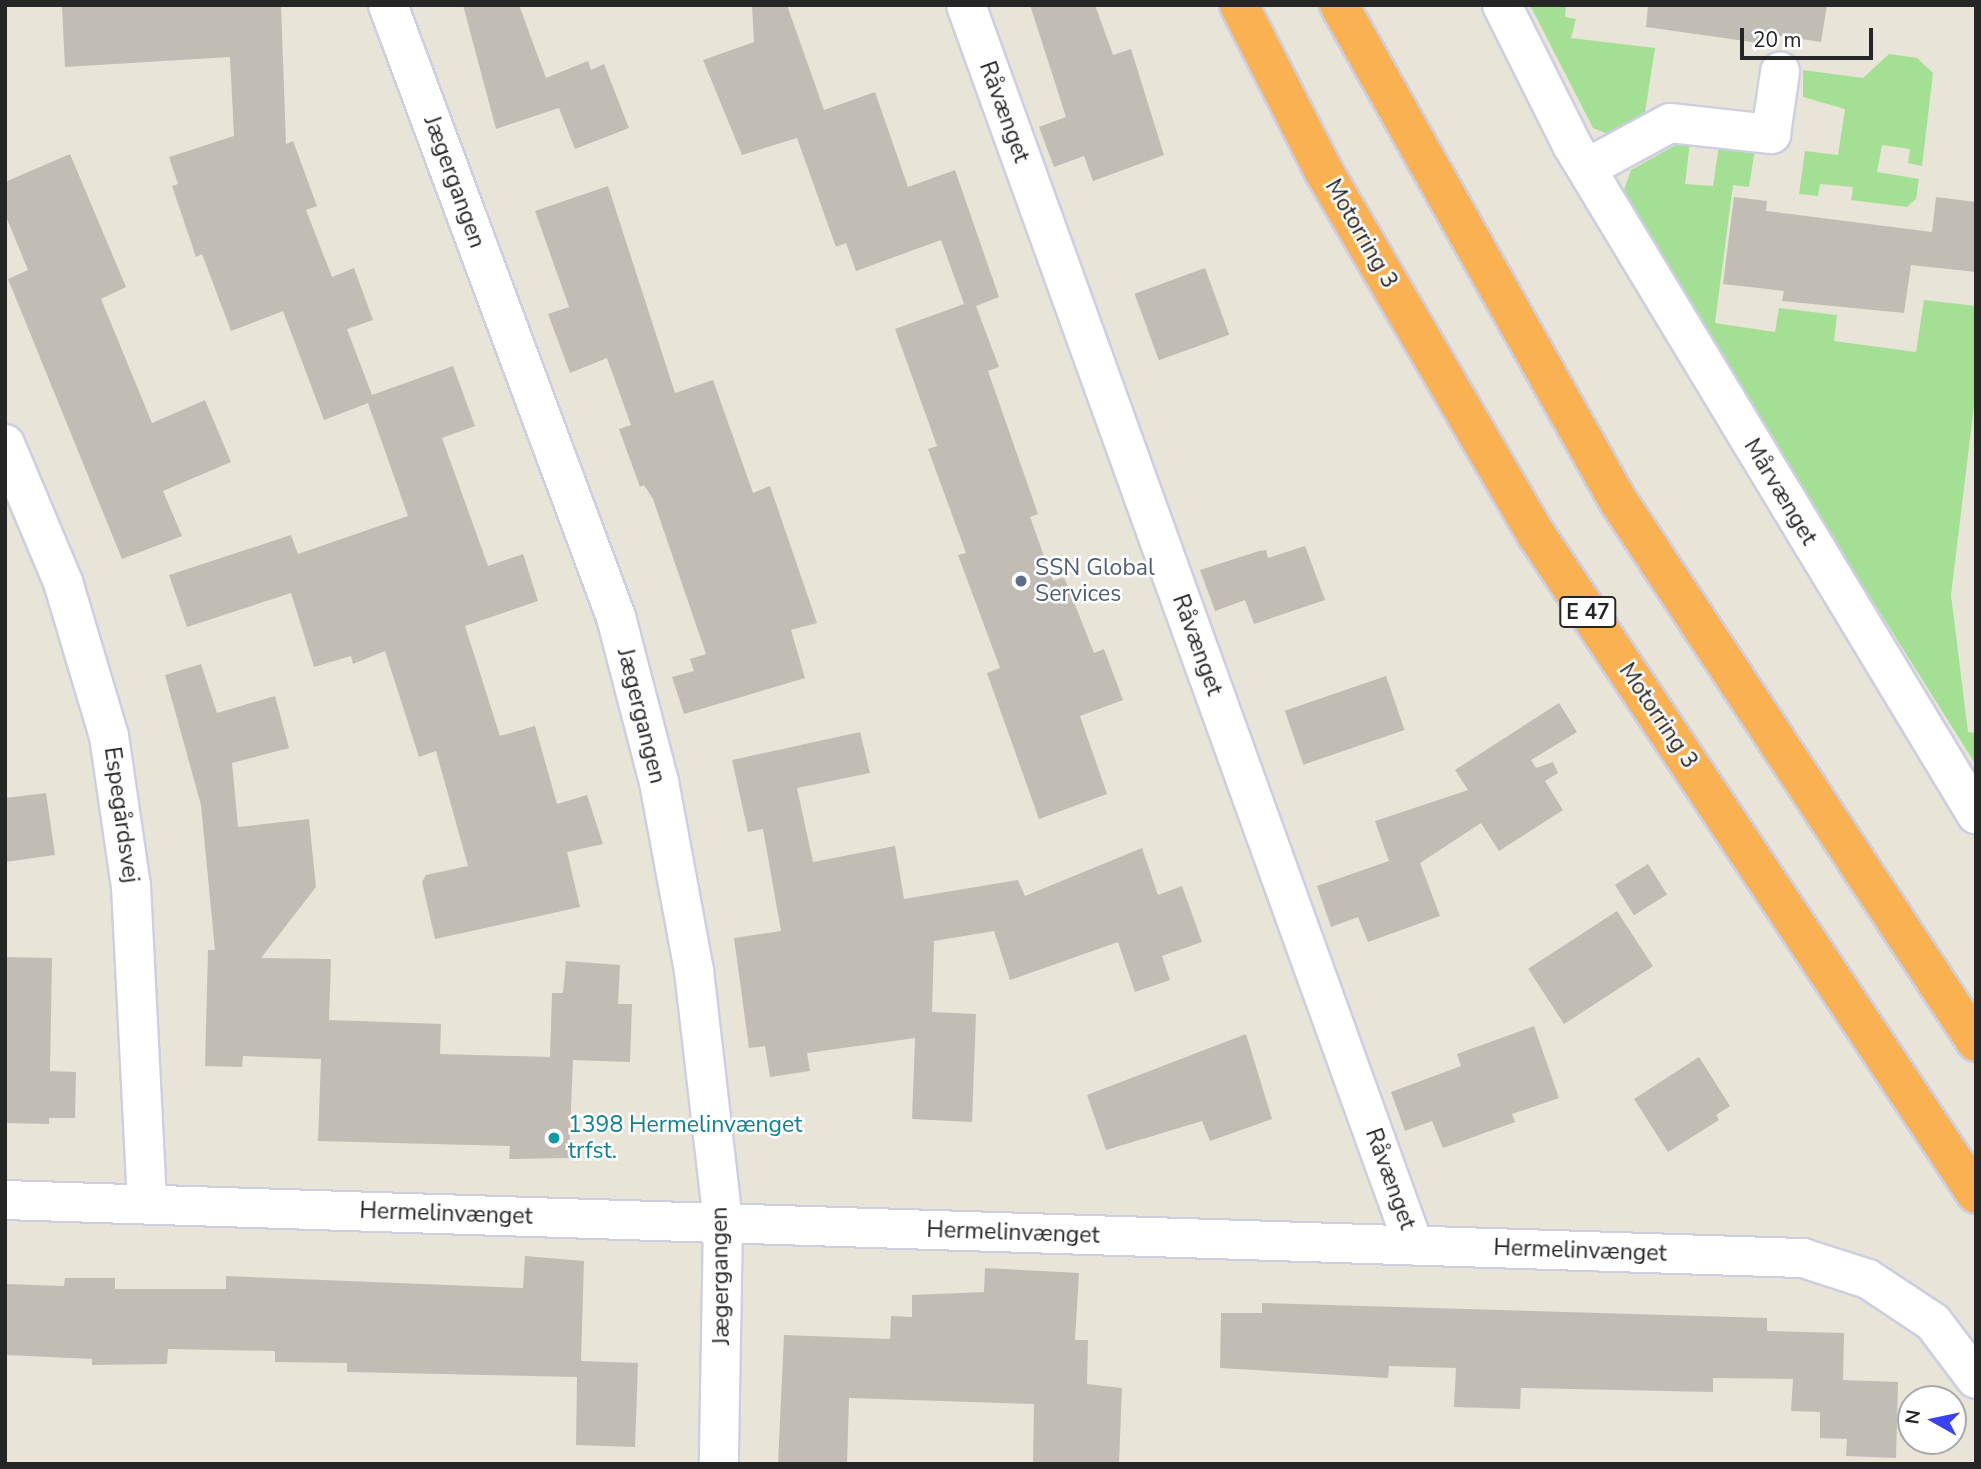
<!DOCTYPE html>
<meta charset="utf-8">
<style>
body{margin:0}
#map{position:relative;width:1981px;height:1469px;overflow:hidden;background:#e9e4d8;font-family:"Nunito Sans",sans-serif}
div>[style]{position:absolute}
.green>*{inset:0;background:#a4e094}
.building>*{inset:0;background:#c1bdb5;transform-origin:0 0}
.roads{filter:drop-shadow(2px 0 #cdcee0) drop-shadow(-2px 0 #cdcee0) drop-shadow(0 2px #cdcee0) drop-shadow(0 -2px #cdcee0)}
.street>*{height:38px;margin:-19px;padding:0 19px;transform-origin:19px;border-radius:19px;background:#fff}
.highway>*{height:38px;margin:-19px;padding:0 19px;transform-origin:19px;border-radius:19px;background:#fab152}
.dots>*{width:19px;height:19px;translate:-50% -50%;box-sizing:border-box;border:4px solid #fff;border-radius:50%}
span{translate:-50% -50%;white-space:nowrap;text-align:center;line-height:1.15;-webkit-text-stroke:5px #fff;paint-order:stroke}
.shield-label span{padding:2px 5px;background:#fff;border:2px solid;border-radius:5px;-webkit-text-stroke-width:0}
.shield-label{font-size:21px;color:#262626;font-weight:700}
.street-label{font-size:23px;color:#262626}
.service-label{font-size:23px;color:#4e5e75}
.left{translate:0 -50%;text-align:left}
.culture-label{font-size:23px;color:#0d838f}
.frame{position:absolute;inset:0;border:7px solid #262626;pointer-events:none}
.north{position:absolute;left:1897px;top:1385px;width:70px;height:70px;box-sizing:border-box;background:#fff;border:2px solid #a8a8a8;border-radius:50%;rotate:279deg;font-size:19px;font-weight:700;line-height:28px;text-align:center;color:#262626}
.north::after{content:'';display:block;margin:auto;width:24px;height:32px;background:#3943f5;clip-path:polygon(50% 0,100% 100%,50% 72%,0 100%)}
.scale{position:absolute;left:1740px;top:28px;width:133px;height:32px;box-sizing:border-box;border:4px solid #262626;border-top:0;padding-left:9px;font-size:21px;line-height:24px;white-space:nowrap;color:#262626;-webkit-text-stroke:5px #fff;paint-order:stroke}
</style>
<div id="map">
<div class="green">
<div style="clip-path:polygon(1530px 5px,1566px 5px,1565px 17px,1576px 19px,1571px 38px,1655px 48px,1644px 119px,1611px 135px,1593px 128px)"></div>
<div style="clip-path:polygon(1889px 54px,1917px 58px,1933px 73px,1922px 166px,1908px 163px,1910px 149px,1882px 145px,1877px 172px,1919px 179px,1916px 199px,1907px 207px,1851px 200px,1853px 187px,1820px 184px,1818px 196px,1799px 194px,1805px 151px,1838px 155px,1845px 109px,1803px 97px,1803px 70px,1863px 78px)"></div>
<div style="clip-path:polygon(1683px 141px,1690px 142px,1685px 184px,1713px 186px,1719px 145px,1755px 149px,1749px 187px,1733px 185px,1715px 323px,1775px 332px,1779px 308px,1837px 315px,1834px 341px,1916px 352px,1924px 300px,1976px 306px,1976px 389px,1951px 595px,1968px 732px,1976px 733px,1976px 765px,1803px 490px,1624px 190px,1631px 170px)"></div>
</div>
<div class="building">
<div style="clip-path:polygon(281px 5px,286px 144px,293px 141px,317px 206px,306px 210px,332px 277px,354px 268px,373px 320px,347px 329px,372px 395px,453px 366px,475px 426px,442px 438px,488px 566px,523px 554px,538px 601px,465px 626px,500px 736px,535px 726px,557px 804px,587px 795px,603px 844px,567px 852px,580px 907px,435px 939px,422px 882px,426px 875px,468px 866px,436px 751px,419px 757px,385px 651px,353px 664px,351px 656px,314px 667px,291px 593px,187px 627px,169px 575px,291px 535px,298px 554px,408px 516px,368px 403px,324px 420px,283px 311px,231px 331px,202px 254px,196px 257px,172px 186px,178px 184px,169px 157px,234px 136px,230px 57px,65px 67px,62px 7px)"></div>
<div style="clip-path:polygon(463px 5px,519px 5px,546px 78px,588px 61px,591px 70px,604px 64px,629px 128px,575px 149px,559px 108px,496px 129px)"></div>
<div style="clip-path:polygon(752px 5px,787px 5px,824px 110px,875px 92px,908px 187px,955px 170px,999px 297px,976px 306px,999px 367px,988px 371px,1038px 514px,1030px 517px,1053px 581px,1064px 577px,1094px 653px,1104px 649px,1123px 700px,1080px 716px,1107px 794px,1039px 819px,987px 673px,1000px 668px,958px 555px,966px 553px,928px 449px,937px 446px,895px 329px,964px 304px,941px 240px,856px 271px,846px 243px,836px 247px,797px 138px,742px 155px,703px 60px,754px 42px)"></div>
<div style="clip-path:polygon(1030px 5px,1095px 5px,1113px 55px,1131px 49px,1164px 155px,1093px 181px,1084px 156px,1054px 167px,1039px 127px,1066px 117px)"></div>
<div style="clip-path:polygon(1648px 5px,1827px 5px,1821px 42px,1761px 33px,1759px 43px,1646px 27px)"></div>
<div style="clip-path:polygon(70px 154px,126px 287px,101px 299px,152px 423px,205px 400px,231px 462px,163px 491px,182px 536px,122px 559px,8px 279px,28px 270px,5px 214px,5px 182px)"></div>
<div style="clip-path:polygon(608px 186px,675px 393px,713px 380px,753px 493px,770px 486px,817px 623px,791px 630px,805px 678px,684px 714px,672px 677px,694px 671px,690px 659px,706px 654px,653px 499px,644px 485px,640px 487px,619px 429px,631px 425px,607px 358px,570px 373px,548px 314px,569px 307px,535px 211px)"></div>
<div style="clip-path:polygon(1734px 197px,1767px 201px,1766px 211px,1932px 232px,1936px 197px,1976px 202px,1976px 272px,1911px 265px,1904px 313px,1782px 301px,1784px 291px,1723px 284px)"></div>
<div style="left:1205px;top:268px;width:71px;height:75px;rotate:70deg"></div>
<div style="clip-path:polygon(1305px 546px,1325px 600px,1254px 624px,1245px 600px,1215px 611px,1200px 570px,1259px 551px,1266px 550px,1268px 558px)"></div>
<div style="clip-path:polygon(201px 664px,217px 713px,275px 696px,289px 748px,232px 763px,238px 827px,309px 819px,316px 887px,261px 958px,331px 959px,329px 1020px,441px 1024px,440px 1054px,550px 1057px,552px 993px,563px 993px,566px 961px,620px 965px,618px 1004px,632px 1004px,630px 1062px,573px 1060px,569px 1158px,509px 1159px,510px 1146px,318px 1141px,321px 1059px,243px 1056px,242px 1067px,205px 1066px,208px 950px,215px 950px,201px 805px,165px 675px)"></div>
<div style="left:1386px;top:676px;width:57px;height:107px;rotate:71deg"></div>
<div style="clip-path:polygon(1559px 703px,1577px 732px,1531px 760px,1536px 768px,1553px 762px,1558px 773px,1545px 781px,1563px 810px,1499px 851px,1481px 823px,1420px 863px,1440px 916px,1368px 942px,1358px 917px,1331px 927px,1317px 886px,1389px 861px,1375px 821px,1468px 790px,1455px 770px)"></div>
<div style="clip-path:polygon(860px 732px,870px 773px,797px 788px,813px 862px,895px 846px,904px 899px,1018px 880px,1025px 896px,1142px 848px,1158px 895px,1182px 886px,1202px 942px,1162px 956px,1170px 980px,1135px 992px,1118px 942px,1010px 980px,994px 931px,934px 941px,932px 1012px,976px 1014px,972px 1122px,912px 1119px,915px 1038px,807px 1053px,810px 1071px,770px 1077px,765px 1046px,749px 1048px,734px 938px,781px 931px,763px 829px,748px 832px,732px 760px)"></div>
<div style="clip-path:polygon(46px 793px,55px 855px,5px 862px,5px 798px)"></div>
<div style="left:1648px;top:864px;width:36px;height:39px;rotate:58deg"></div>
<div style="left:1617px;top:911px;width:66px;height:106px;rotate:57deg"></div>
<div style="clip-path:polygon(5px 957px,52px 958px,50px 1071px,76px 1072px,75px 1118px,49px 1118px,49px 1124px,5px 1123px)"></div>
<div style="clip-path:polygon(1534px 1026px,1559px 1098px,1512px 1114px,1515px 1122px,1443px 1148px,1432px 1121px,1405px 1131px,1391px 1092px,1461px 1066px,1457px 1054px)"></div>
<div style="clip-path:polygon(1246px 1034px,1272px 1119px,1210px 1141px,1202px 1121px,1106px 1150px,1087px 1095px)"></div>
<div style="clip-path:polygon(1699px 1057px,1730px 1106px,1716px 1115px,1719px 1120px,1668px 1152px,1634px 1099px)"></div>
<div style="clip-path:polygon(525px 1256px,584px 1261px,581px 1361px,638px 1363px,635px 1447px,576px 1445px,577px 1377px,347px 1372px,347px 1363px,275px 1362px,275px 1351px,168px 1349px,167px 1364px,92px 1365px,92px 1359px,5px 1355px,5px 1284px,64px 1286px,65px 1278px,115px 1278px,115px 1289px,226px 1289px,226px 1276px,523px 1288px)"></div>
<div style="clip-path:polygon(985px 1268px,1079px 1273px,1075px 1340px,1088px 1340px,1087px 1384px,1122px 1388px,1119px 1464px,1033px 1464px,1034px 1404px,849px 1398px,847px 1464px,778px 1464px,784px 1335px,890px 1339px,891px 1316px,912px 1317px,912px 1295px,984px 1292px)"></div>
<div style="clip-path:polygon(1262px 1303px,1767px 1318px,1767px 1331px,1844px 1333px,1843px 1380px,1898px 1382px,1896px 1458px,1846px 1456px,1847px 1439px,1820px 1438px,1820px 1412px,1791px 1411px,1793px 1379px,1713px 1378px,1713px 1392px,1521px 1388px,1520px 1409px,1454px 1407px,1456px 1368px,1389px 1366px,1388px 1378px,1220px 1368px,1221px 1313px,1262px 1313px)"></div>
</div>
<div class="roads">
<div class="street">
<div style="left:388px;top:5px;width:653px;rotate:69.57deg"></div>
<div style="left:616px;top:617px;width:171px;rotate:75.4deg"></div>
<div style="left:659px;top:782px;width:192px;rotate:79.5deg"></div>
<div style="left:694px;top:971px;width:254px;rotate:83.4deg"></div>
<div style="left:723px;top:1223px;width:241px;rotate:91deg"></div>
<div style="left:966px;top:5px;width:1319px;rotate:70.15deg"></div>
<div style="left:1502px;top:5px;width:157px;rotate:63.4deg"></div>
<div style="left:1572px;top:145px;width:782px;rotate:58.87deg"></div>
<div style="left:1587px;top:168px;width:94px;rotate:-28.5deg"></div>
<div style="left:1670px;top:123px;width:102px;rotate:6.2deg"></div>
<div style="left:1771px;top:134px;width:63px;rotate:-81.7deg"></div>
<div style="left:5px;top:444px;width:150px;rotate:67.2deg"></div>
<div style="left:63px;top:582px;width:161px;rotate:73.4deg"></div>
<div style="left:109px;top:736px;width:152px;rotate:81.7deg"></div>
<div style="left:131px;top:886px;width:318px;rotate:87.1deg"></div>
<div style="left:5px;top:1200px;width:1799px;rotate:1.85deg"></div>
<div style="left:1803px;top:1258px;width:68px;rotate:17.9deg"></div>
<div style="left:1868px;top:1279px;width:78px;rotate:33.5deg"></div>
<div style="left:1933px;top:1322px;width:71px;rotate:53deg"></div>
</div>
<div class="highway">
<div style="left:1239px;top:5px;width:185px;rotate:63deg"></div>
<div style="left:1323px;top:170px;width:422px;rotate:59.7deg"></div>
<div style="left:1536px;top:534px;width:793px;rotate:56.31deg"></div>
<div style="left:1339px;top:5px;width:567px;rotate:60.63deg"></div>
<div style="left:1617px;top:499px;width:651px;rotate:56.53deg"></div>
</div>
</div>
<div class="dots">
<div style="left:1021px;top:581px;background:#5c6f8a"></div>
<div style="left:554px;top:1138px;background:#0f9aa8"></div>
</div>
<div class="shield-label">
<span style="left:1588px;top:612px">E 47</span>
</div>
<div class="street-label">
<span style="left:1004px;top:112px;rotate:70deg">Råvænget</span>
<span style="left:454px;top:182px;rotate:70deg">Jægergangen</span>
<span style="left:1361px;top:234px;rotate:60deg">Motorring 3</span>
<span style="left:1780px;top:492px;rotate:59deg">Mårvænget</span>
<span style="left:1197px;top:645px;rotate:70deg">Råvænget</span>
<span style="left:641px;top:716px;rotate:76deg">Jægergangen</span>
<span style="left:1658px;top:716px;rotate:56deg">Motorring 3</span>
<span style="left:121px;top:815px;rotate:82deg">Espegårdsvej</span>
<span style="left:1390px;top:1179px;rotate:70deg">Råvænget</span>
<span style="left:446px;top:1214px;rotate:2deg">Hermelinvænget</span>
<span style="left:1013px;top:1233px;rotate:2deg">Hermelinvænget</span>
<span style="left:1580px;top:1251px;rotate:2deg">Hermelinvænget</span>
<span style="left:721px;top:1276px;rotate:-91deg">Jægergangen</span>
</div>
<div class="service-label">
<span class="left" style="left:1035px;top:581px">SSN Global<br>Services</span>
</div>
<div class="culture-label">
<span class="left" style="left:568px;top:1138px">1398 Hermelinvænget<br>trfst.</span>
</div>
<div class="frame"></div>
<div class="north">N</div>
<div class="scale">20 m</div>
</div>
